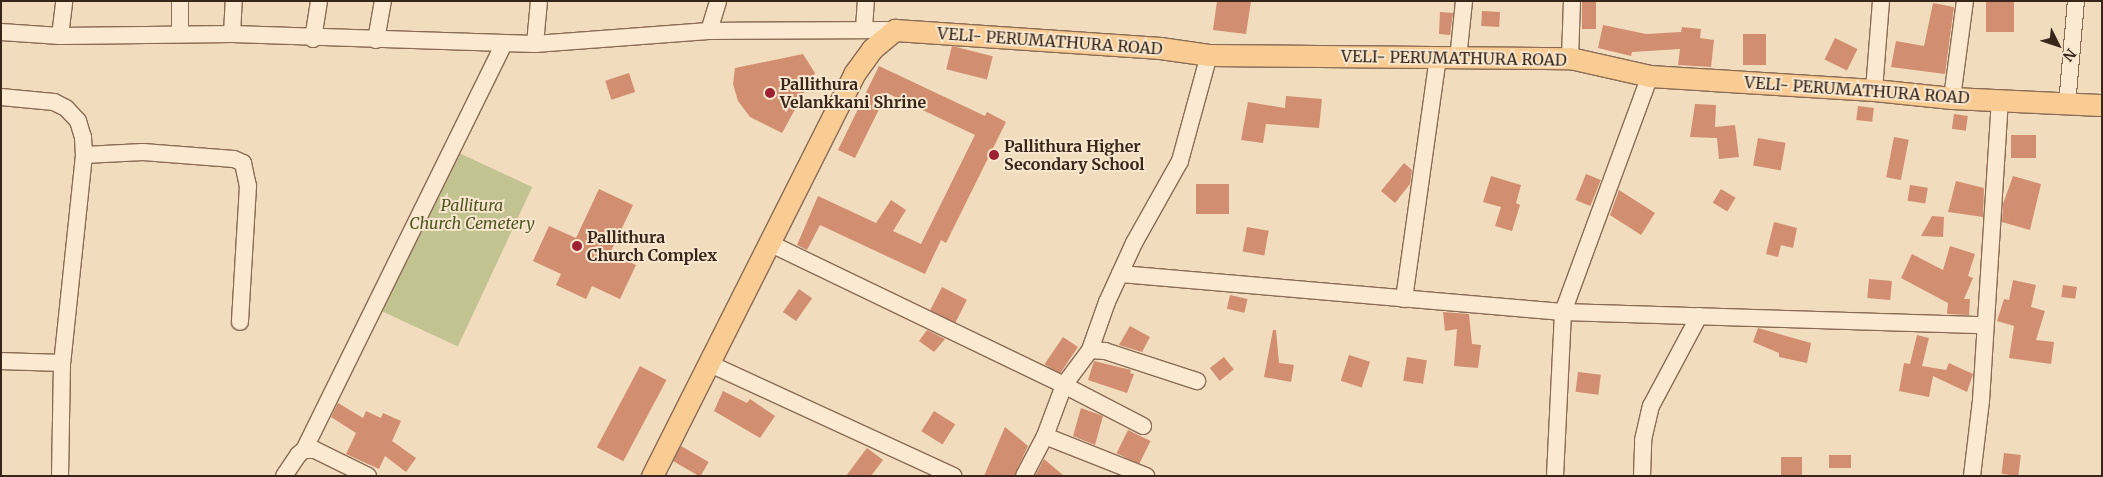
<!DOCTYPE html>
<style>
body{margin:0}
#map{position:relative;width:2103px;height:477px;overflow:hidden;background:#f1dcbd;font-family:Merriweather,serif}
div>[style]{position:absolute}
.cemetery>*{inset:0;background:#c3c391;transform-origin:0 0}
.building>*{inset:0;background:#d28e70;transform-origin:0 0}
.roads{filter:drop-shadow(1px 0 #8a6b55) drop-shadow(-1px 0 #8a6b55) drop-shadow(0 1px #8a6b55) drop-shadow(0 -1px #8a6b55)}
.minor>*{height:16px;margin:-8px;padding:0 8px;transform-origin:8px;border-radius:8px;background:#fbead1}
.major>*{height:21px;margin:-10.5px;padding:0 10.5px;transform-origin:10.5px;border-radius:10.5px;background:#f8cc92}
.dots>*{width:14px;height:14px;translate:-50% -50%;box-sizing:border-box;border:2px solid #f8e7ce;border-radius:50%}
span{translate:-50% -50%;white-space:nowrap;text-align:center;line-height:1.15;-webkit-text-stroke:4px #f8e7ce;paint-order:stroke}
.street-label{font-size:16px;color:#38261b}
.poi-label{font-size:16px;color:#38261b;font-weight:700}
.left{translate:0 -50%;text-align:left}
.park-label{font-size:16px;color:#4f5620;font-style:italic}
.frame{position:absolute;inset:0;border:2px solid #38261b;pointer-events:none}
.north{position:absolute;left:2033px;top:20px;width:50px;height:50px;-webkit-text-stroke:4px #f8e7ce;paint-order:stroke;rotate:131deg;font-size:14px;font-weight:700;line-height:20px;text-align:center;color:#38261b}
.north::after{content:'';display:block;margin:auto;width:18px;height:22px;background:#38261b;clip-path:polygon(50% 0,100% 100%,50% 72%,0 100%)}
</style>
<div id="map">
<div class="cemetery">
<div style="left:457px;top:152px;width:83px;height:176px;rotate:25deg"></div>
</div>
<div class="building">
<div style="clip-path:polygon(1217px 1px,1251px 1px,1246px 34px,1213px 30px)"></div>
<div style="left:1582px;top:1px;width:14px;height:28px"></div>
<div style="left:1986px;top:1px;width:28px;height:31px"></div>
<div style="clip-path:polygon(1933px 3px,1954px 7px,1945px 74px,1891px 67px,1896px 41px,1924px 46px)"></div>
<div style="left:1482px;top:11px;width:18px;height:15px;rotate:3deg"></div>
<div style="clip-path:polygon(1440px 12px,1453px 13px,1450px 35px,1439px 34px)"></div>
<div style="clip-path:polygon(1603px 25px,1646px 34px,1681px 32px,1682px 27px,1701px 29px,1700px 38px,1714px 40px,1711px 67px,1678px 65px,1680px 49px,1632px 52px,1631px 56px,1598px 48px)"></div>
<div style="left:1743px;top:34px;width:23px;height:31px"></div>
<div style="left:1835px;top:38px;width:25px;height:24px;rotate:26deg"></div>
<div style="left:952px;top:46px;width:42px;height:24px;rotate:14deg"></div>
<div style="clip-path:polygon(803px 54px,815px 73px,782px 133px,750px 117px,738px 101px,733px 84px,735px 68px)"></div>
<div style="clip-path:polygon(879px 66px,985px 116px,987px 112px,1006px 122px,946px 243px,941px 240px,925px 274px,820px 225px,807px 250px,797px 245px,818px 196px,876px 223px,891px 200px,906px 210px,893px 231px,921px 244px,975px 135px,887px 93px,855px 158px,838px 150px)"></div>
<div style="left:629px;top:73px;width:20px;height:25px;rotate:72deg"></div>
<div style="clip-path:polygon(1286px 96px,1322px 99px,1319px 128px,1266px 124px,1263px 143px,1241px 140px,1248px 102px,1285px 108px)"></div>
<div style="clip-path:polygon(1695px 104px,1716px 105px,1715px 127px,1735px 125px,1739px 157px,1719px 159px,1717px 138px,1690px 137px)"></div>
<div style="left:1858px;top:106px;width:16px;height:14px;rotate:7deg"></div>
<div style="left:1954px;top:114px;width:14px;height:15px;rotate:8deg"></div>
<div style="left:2011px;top:135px;width:25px;height:23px"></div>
<div style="left:1894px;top:137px;width:15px;height:41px;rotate:11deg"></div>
<div style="left:1758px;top:138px;width:28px;height:28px;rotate:10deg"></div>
<div style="clip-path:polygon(1404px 163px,1412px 170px,1410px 184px,1395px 203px,1381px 191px)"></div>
<div style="left:1586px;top:174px;width:16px;height:28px;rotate:22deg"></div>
<div style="clip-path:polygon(1491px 176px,1521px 185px,1516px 203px,1520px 205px,1512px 231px,1495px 226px,1501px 207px,1483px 202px)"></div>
<div style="clip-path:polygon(2013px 176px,2041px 184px,2030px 230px,2002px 222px,2003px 204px)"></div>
<div style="clip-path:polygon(1956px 181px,1984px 188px,1983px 217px,1948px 212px)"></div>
<div style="left:1229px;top:184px;width:30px;height:33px;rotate:90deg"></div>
<div style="left:1910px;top:185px;width:18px;height:16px;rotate:9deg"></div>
<div style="clip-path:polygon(599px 189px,633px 205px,610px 253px,636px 265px,620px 299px,592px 286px,586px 299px,556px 285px,561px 274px,533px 261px,549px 226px,576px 238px)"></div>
<div style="left:1721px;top:189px;width:17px;height:16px;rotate:31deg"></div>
<div style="clip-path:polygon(1619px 190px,1655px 213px,1641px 235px,1610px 215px)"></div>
<div style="clip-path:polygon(1932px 216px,1944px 217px,1943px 237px,1921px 236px)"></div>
<div style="clip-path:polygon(1774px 222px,1797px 228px,1793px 248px,1781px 245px,1778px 257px,1766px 254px)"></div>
<div style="left:1247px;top:227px;width:22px;height:25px;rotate:10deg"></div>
<div style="clip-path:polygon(1950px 246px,1975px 254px,1968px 276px,1973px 278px,1964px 299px,1970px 299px,1969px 315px,1947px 314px,1948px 303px,1901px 278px,1912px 254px,1943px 270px)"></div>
<div style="left:1869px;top:279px;width:23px;height:19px;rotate:5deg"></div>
<div style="clip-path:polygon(2013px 280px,2036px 285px,2031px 307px,2045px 311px,2036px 340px,2054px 342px,2051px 364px,2009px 358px,2014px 326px,1997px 321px,2004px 299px,2009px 300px)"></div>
<div style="left:2063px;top:285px;width:14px;height:12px;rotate:8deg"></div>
<div style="left:942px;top:287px;width:28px;height:26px;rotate:27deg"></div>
<div style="left:799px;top:289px;width:16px;height:28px;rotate:35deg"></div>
<div style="left:1230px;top:295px;width:18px;height:14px;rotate:13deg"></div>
<div style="clip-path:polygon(1443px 312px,1469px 314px,1472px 344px,1481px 345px,1478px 368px,1454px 366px,1457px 329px,1445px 331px)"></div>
<div style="clip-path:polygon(1130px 326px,1150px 337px,1142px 352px,1119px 345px)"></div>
<div style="clip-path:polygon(1758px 328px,1811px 343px,1807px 363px,1779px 357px,1779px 353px,1753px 342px)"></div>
<div style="clip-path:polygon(927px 330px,945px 339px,934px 352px,919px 341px)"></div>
<div style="clip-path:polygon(1273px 330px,1276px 330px,1279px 363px,1294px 365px,1291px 382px,1264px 377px)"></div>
<div style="clip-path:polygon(1917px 335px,1929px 338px,1922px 366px,1946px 370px,1949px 363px,1973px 374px,1967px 392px,1933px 376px,1929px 397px,1899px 391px,1904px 363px,1910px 364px)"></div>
<div style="left:1063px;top:337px;width:18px;height:33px;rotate:34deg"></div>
<div style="left:1349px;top:355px;width:22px;height:27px;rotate:18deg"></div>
<div style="left:1224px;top:357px;width:16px;height:18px;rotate:52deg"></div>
<div style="left:1407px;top:357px;width:20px;height:24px;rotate:9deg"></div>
<div style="clip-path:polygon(1094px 361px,1131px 370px,1130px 373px,1134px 374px,1127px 393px,1088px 380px)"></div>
<div style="left:640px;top:366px;width:30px;height:92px;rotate:28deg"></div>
<div style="left:1578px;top:372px;width:23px;height:20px;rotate:7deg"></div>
<div style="clip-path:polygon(723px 391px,747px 403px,750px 399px,775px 416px,760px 438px,714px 411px)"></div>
<div style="clip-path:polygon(338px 403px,363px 418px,366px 411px,381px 418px,383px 413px,401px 421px,392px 441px,416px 458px,406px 472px,385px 456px,379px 469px,346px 454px,356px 433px,331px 417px)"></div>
<div style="clip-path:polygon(1081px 408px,1103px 416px,1095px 445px,1073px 436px)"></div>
<div style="left:934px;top:411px;width:25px;height:24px;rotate:32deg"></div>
<div style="clip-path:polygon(1005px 427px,1028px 446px,1014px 476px,984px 476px)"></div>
<div style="left:1128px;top:430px;width:25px;height:26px;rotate:26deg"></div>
<div style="left:681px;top:446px;width:32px;height:17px;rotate:30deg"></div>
<div style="clip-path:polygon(867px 448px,883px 460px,871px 476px,846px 476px)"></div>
<div style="left:2004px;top:453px;width:17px;height:21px;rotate:7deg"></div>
<div style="left:1829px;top:455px;width:22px;height:13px"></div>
<div style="left:1802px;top:457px;width:19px;height:21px;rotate:90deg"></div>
<div style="clip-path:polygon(1044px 459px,1064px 476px,1035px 476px)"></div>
</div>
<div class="roads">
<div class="minor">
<div style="left:180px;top:1px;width:33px;rotate:90deg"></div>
<div style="left:864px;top:28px;width:27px;rotate:-86deg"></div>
<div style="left:709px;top:31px;width:31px;rotate:-73deg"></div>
<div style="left:1px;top:32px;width:59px;rotate:3.9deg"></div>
<div style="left:60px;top:36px;width:172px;rotate:-0.7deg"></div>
<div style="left:232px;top:34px;width:303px;rotate:1.9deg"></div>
<div style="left:535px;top:44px;width:174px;rotate:-4.3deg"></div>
<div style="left:709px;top:31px;width:186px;rotate:-0.3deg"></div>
<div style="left:232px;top:34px;width:33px;rotate:-87deg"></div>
<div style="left:60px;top:36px;width:35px;rotate:-83deg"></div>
<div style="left:313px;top:39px;width:38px;rotate:-81deg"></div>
<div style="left:376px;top:40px;width:40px;rotate:-80deg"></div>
<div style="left:535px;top:44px;width:43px;rotate:-84.7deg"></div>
<div style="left:1570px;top:58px;width:57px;rotate:-88deg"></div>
<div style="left:1458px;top:59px;width:58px;rotate:-84.1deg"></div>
<div style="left:1874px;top:90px;width:89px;rotate:-85.5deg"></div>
<div style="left:1px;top:97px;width:53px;rotate:5.4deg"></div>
<div style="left:54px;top:102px;width:13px;rotate:27deg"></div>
<div style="left:66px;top:108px;width:18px;rotate:47deg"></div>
<div style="left:78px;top:121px;width:17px;rotate:73deg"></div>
<div style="left:83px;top:137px;width:18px;rotate:87deg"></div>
<div style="left:84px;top:155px;width:209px;rotate:96deg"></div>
<div style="left:62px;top:363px;width:113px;rotate:91deg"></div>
<div style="left:1952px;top:98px;width:98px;rotate:-82.4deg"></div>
<div style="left:2067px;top:105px;width:104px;rotate:-85.1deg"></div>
<div style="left:84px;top:155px;width:59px;rotate:-2.9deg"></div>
<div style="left:143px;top:152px;width:91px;rotate:4.4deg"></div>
<div style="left:234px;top:159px;width:10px;rotate:24deg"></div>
<div style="left:243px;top:163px;width:24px;rotate:78deg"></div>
<div style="left:248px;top:186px;width:136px;rotate:93.4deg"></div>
<div style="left:769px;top:243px;width:327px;rotate:25.7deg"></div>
<div style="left:1064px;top:385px;width:54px;rotate:110.4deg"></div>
<div style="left:1045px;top:436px;width:45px;rotate:117.7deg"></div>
<div style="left:1120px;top:274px;width:445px;rotate:4.9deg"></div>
<div style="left:1563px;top:312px;width:421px;rotate:1.8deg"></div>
<div style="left:1404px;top:299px;width:243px;rotate:-82deg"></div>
<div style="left:1090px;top:350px;width:51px;rotate:-70.5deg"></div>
<div style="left:1107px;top:302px;width:65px;rotate:-65.4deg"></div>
<div style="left:1134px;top:243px;width:94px;rotate:-60.7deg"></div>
<div style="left:1180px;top:161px;width:110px;rotate:-74.7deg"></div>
<div style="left:1px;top:361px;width:61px;rotate:1.9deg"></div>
<div style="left:710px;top:364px;width:268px;rotate:24.7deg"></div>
<div style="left:1143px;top:426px;width:89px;rotate:-152.6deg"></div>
<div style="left:1064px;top:385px;width:44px;rotate:-53.4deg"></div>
<div style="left:1090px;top:350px;width:15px;rotate:4deg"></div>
<div style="left:1105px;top:351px;width:97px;rotate:18.1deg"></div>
<div style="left:1045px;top:436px;width:109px;rotate:21.6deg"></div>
<div style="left:304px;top:450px;width:453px;rotate:-63.8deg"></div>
<div style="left:284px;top:476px;width:25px;rotate:-56deg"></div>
<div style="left:298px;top:455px;width:8px;rotate:-40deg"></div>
<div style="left:304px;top:450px;width:11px"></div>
<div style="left:315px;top:450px;width:59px;rotate:26.1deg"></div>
<div style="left:1555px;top:476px;width:164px;rotate:-87.2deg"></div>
<div style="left:1563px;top:312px;width:252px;rotate:-69.8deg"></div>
<div style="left:1642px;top:476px;width:36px;rotate:-88deg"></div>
<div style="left:1643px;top:440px;width:35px;rotate:-77deg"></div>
<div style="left:1651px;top:406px;width:102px;rotate:-61.9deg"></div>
<div style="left:1972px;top:476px;width:76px;rotate:-83.2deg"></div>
<div style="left:1981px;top:401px;width:302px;rotate:-86.4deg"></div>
</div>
<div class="major">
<div style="left:652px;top:476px;width:450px;rotate:-63.3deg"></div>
<div style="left:854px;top:74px;width:31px;rotate:-54deg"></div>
<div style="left:872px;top:49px;width:30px;rotate:-40deg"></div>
<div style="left:895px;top:30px;width:266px;rotate:3.9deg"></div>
<div style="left:1160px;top:48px;width:49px;rotate:8.1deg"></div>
<div style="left:1209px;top:55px;width:361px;rotate:0.5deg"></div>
<div style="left:1570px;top:58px;width:82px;rotate:12.7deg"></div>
<div style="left:1650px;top:76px;width:224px;rotate:3.6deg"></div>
<div style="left:1874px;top:90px;width:78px;rotate:5.9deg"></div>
<div style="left:1952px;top:98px;width:150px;rotate:2.7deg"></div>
</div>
</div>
<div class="dots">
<div style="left:770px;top:93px;background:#9d2130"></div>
<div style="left:994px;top:155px;background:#9d2130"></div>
<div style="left:577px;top:246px;background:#9d2130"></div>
</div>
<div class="street-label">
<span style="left:1050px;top:41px;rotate:4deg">VELI- PERUMATHURA ROAD</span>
<span style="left:1454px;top:58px;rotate:1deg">VELI- PERUMATHURA ROAD</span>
<span style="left:1857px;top:90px;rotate:4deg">VELI- PERUMATHURA ROAD</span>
</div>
<div class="poi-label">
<span class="left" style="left:780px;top:93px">Pallithura<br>Velankkani Shrine</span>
<span class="left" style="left:1004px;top:155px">Pallithura Higher<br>Secondary School</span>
<span class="left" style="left:587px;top:246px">Pallithura<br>Church Complex</span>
</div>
<div class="park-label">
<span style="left:472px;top:214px">Pallitura<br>Church Cemetery</span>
</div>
<div class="frame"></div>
<div class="north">N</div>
</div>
